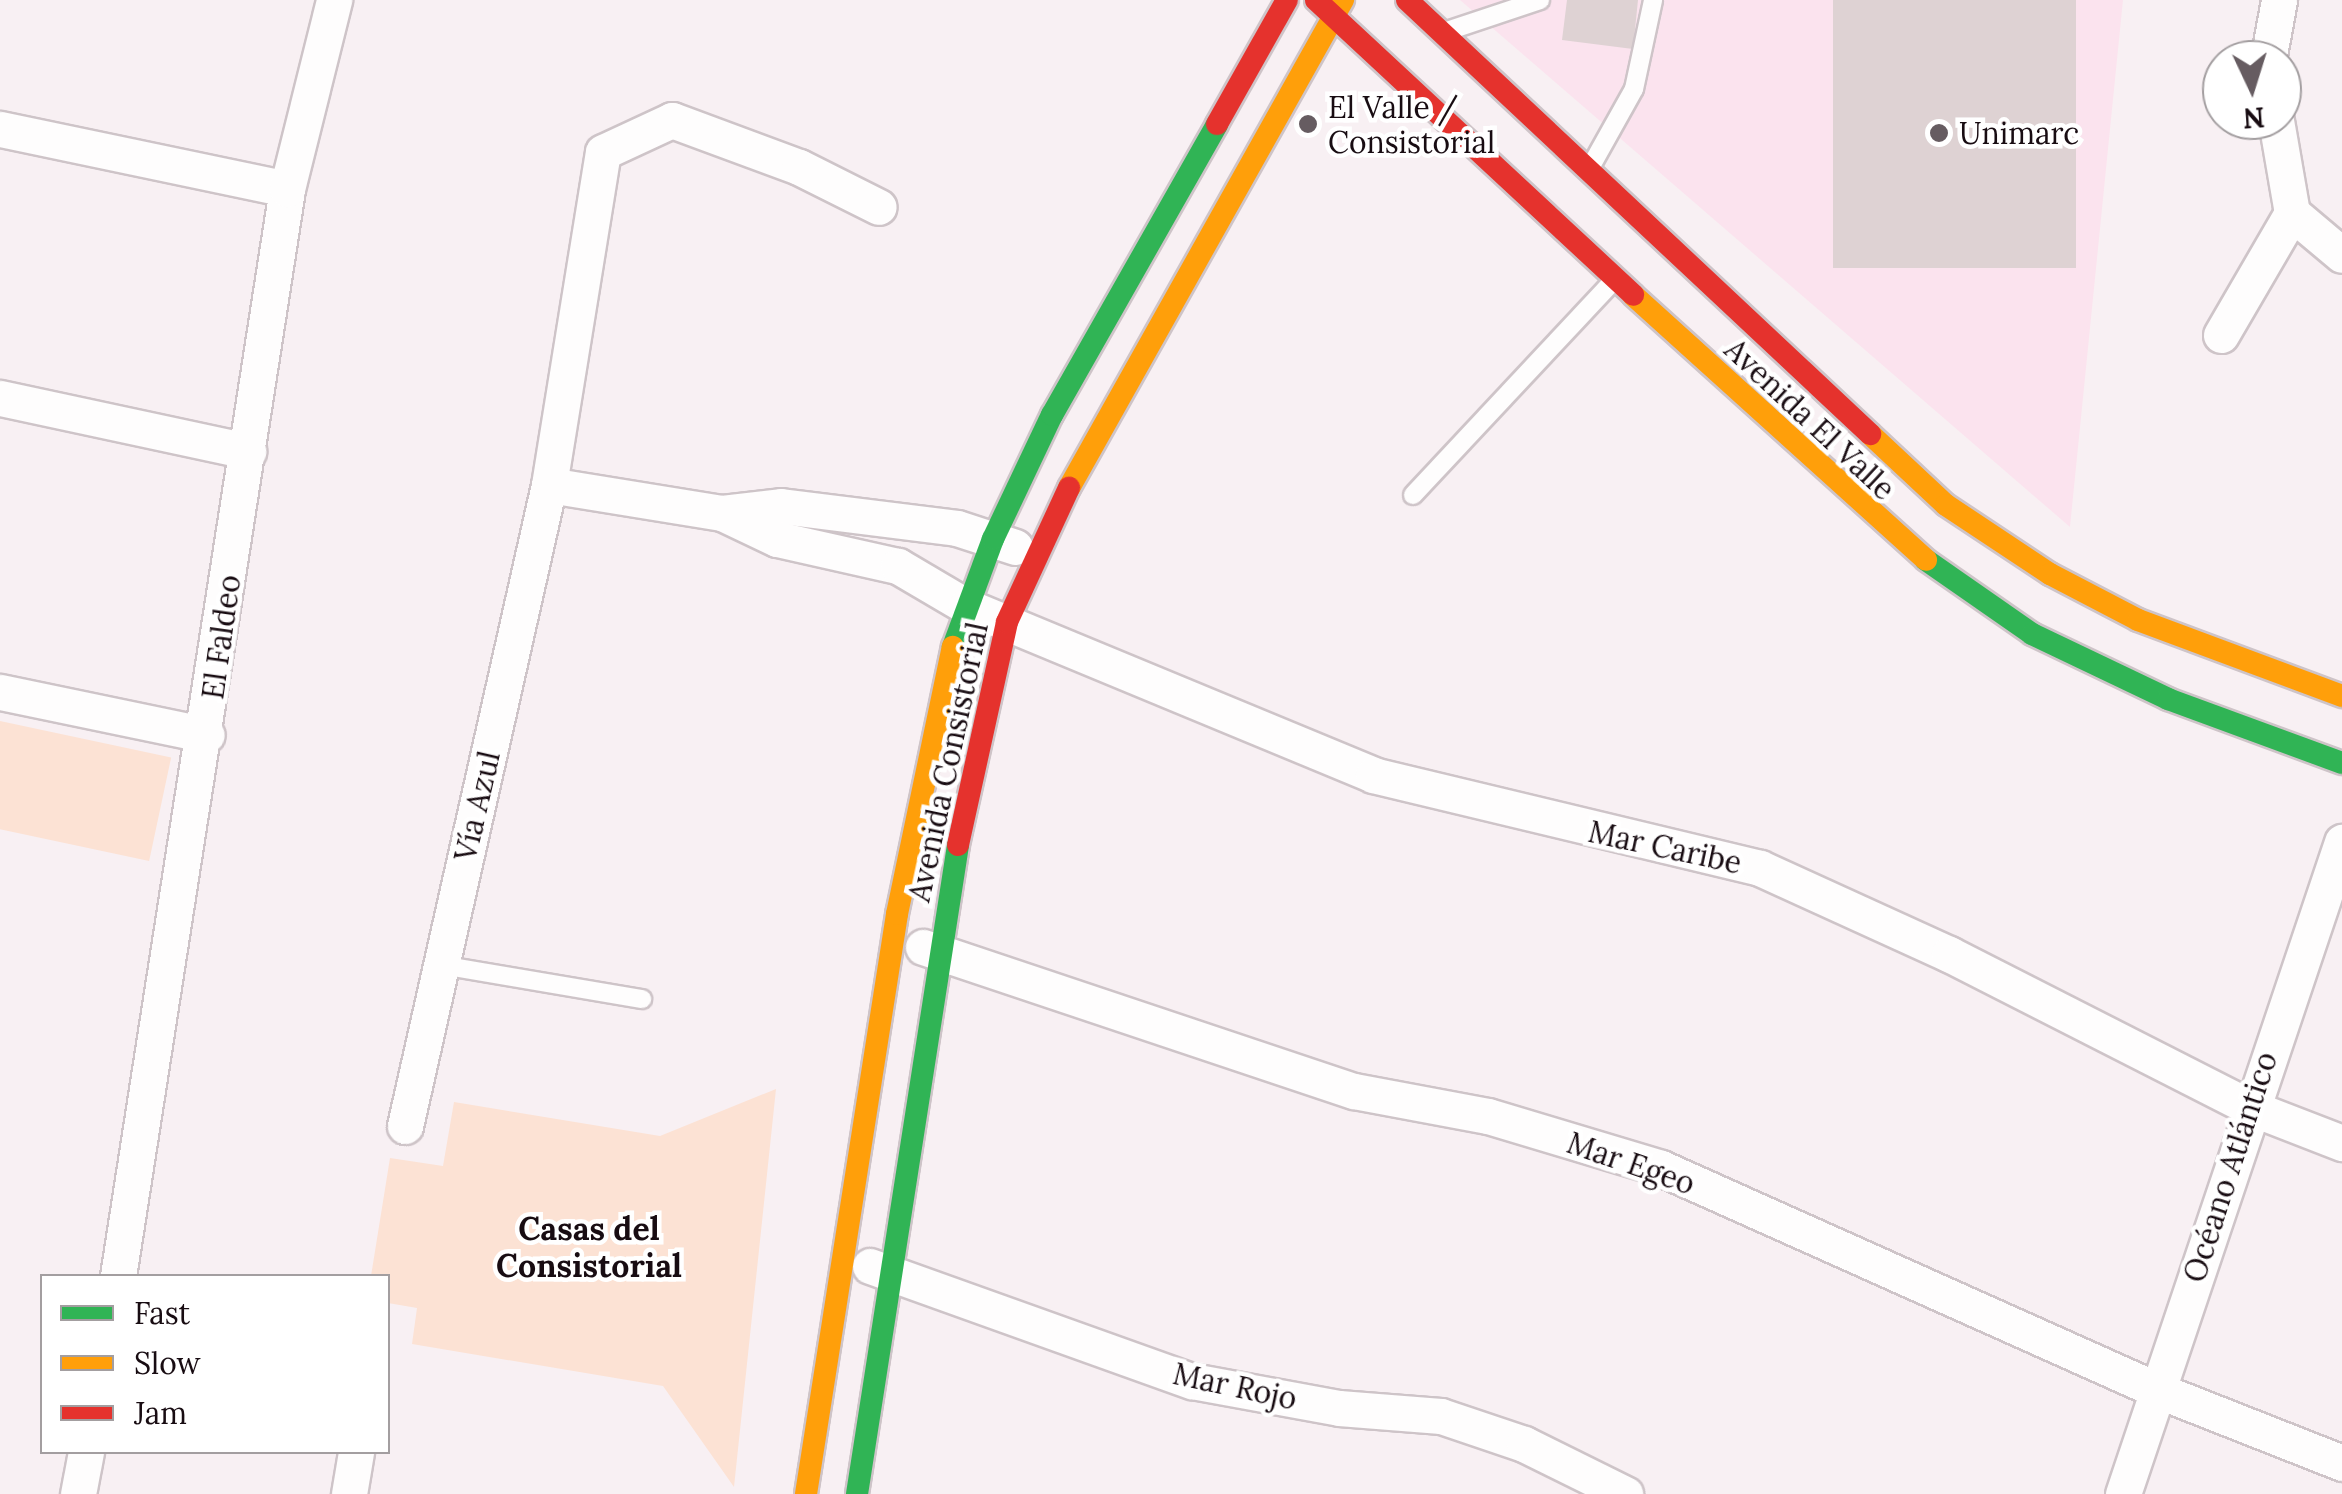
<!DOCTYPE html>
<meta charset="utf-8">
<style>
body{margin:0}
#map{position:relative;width:2342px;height:1494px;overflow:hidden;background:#f8f0f3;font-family:Lora,serif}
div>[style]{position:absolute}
.built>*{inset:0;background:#fbe3ee}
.green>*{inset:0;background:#fce2d4;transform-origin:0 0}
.building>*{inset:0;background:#ded2d3;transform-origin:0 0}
.roads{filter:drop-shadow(2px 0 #cec4c8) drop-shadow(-2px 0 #cec4c8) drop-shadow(0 2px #cec4c8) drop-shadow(0 -2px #cec4c8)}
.lane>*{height:18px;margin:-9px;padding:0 9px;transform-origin:9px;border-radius:9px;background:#fefdfd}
.street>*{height:35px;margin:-17.5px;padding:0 17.5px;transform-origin:17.5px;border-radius:17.5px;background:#fefdfd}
.fast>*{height:22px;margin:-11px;padding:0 11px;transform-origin:11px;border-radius:11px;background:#30b455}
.slow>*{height:22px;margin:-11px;padding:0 11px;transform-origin:11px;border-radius:11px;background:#ff9f0a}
.jam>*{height:22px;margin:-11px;padding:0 11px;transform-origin:11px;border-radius:11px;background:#e5322d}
.dots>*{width:28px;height:28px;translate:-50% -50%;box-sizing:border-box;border:5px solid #fff;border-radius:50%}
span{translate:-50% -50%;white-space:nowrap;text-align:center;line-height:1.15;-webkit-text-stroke:9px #fff;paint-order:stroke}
.poi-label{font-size:30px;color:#180c12}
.left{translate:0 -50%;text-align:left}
.street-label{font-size:30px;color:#180c12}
.neighbourhood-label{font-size:32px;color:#180c12;font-weight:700}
.legend{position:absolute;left:40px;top:1274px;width:350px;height:180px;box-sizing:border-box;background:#fff;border:2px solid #a39ea0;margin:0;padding:12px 18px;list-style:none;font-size:30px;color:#180c12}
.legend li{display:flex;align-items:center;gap:20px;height:50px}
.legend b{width:50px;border:2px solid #a39ea0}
.north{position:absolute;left:2202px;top:40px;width:100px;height:100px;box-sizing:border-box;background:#fff;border:2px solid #a39ea0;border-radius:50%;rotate:176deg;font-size:28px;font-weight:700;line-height:40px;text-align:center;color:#180c12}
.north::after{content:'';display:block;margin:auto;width:35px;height:45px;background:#665c61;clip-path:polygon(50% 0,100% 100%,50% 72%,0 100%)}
</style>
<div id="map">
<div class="built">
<div style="clip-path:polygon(1460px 0,2123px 0,2070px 527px)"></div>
</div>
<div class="green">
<div style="left:0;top:721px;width:175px;height:106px;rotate:12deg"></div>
<div style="clip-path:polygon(776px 1089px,734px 1487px,663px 1386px,412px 1344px,417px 1308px,388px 1303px,388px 1276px,371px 1276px,390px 1158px,443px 1166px,454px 1102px,660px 1136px)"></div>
</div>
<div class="building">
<div style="clip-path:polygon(1567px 0,1638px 0,1633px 49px,1562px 40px)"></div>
<div style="left:1833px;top:0;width:243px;height:268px"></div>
</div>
<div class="roads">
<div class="lane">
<div style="left:1450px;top:30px;width:95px;rotate:-18.4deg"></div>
<div style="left:1591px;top:166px;width:88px;rotate:-60.8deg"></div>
<div style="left:1634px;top:89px;width:91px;rotate:-77.9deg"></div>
<div style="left:1413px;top:495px;width:294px;rotate:-46.9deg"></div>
<div style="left:441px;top:965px;width:204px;rotate:9.6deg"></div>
</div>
<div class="street">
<div style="left:2268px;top:60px;width:61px;rotate:-79.6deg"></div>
<div style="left:0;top:129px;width:293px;rotate:11.8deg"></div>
<div style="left:2292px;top:213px;width:65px;rotate:40deg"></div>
<div style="left:2221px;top:335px;width:141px;rotate:-59.8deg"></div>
<div style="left:2292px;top:213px;width:94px;rotate:-99.8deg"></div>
<div style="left:0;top:398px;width:254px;rotate:12.1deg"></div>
<div style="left:549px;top:485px;width:337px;rotate:-80.8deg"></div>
<div style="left:603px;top:152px;width:76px;rotate:-24.9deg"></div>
<div style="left:672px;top:120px;width:135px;rotate:20.3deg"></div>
<div style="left:799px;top:167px;width:89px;rotate:26.6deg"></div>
<div style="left:722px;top:513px;width:59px;rotate:-6.8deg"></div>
<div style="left:781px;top:506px;width:177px;rotate:7.1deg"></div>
<div style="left:957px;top:528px;width:61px;rotate:18.1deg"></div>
<div style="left:0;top:692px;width:211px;rotate:11.7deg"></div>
<div style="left:923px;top:947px;width:454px;rotate:18.5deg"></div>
<div style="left:1354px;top:1091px;width:136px;rotate:10.6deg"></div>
<div style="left:1488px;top:1116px;width:181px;rotate:16.7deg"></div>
<div style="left:1661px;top:1168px;width:543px;rotate:24.11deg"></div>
<div style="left:2157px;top:1390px;width:199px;rotate:21.5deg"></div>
<div style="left:405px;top:1126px;width:657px;rotate:-77.34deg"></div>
<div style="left:549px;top:485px;width:175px;rotate:9.2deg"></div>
<div style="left:722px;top:513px;width:61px;rotate:25.3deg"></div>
<div style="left:777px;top:539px;width:124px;rotate:12.6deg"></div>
<div style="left:898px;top:566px;width:79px;rotate:30.5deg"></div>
<div style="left:966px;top:606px;width:441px;rotate:22.5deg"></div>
<div style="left:1373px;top:775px;width:398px;rotate:13.5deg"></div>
<div style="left:1760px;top:868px;width:208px;rotate:24.5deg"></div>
<div style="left:1949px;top:954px;width:337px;rotate:27deg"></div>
<div style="left:2249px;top:1107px;width:100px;rotate:21.2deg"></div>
<div style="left:870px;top:1266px;width:342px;rotate:19.7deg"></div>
<div style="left:1192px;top:1381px;width:149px;rotate:10.4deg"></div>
<div style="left:1339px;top:1408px;width:102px;rotate:4.5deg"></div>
<div style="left:1441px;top:1416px;width:88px;rotate:18.6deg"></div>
<div style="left:1524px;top:1444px;width:113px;rotate:26.3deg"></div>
<div style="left:118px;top:1276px;width:1100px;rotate:-81.16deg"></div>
<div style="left:287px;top:189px;width:195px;rotate:-76deg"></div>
<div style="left:78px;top:1494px;width:43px;rotate:-79.2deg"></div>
<div style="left:349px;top:1494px;width:43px;rotate:-80.5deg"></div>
<div style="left:2123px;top:1494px;width:688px;rotate:-71.43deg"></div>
</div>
<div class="fast">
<div style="left:1926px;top:560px;width:129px;rotate:34.9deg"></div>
<div style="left:2032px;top:634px;width:151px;rotate:25.5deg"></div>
<div style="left:2168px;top:699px;width:185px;rotate:20.2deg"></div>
<div style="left:953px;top:647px;width:115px;rotate:-69.7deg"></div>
<div style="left:993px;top:539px;width:137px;rotate:-64.6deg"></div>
<div style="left:1052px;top:415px;width:335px;rotate:-60.4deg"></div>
<div style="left:857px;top:1494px;width:657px;rotate:-81.15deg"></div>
</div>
<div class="slow">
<div style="left:1633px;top:295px;width:395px;rotate:42.1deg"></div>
<div style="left:1870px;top:434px;width:104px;rotate:43.1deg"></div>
<div style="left:1946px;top:505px;width:125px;rotate:33.6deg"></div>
<div style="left:2050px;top:574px;width:99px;rotate:27.6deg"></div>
<div style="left:2138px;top:620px;width:218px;rotate:20.4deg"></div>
<div style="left:1069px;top:488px;width:560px;rotate:-60.69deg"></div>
<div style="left:806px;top:1494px;width:587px;rotate:-81.08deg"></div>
<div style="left:897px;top:914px;width:273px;rotate:-78.2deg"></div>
</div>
<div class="jam">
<div style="left:1316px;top:0;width:433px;rotate:42.9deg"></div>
<div style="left:1407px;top:0;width:635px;rotate:43.15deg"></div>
<div style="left:1217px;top:124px;width:142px;rotate:-60.6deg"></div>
<div style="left:958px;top:845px;width:228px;rotate:-77.6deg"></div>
<div style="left:1007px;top:622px;width:148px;rotate:-65.2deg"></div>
</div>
</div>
<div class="dots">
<div style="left:1308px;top:124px;background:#665c61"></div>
<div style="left:1939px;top:133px;background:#665c61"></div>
</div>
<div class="poi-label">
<span class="left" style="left:1328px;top:124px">El Valle /<br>Consistorial</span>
<span class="left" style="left:1959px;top:133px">Unimarc</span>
</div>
<div class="street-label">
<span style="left:1810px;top:419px;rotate:43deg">Avenida El Valle</span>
<span style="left:221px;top:637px;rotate:-82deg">El Faldeo</span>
<span style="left:948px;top:762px;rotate:-78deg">Avenida Consistorial</span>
<span style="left:477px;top:806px;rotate:-77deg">Vía Azul</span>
<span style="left:1665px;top:847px;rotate:12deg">Mar Caribe</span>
<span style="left:1631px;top:1163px;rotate:19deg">Mar Egeo</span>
<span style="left:2230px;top:1167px;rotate:-72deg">Océano Atlántico</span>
<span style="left:1235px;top:1386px;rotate:12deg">Mar Rojo</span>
</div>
<div class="neighbourhood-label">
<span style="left:589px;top:1248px">Casas del<br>Consistorial</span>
</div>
<ul class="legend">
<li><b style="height:12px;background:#30b455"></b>Fast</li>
<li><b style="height:12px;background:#ff9f0a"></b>Slow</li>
<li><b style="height:12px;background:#e5322d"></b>Jam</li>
</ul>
<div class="north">N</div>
</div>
